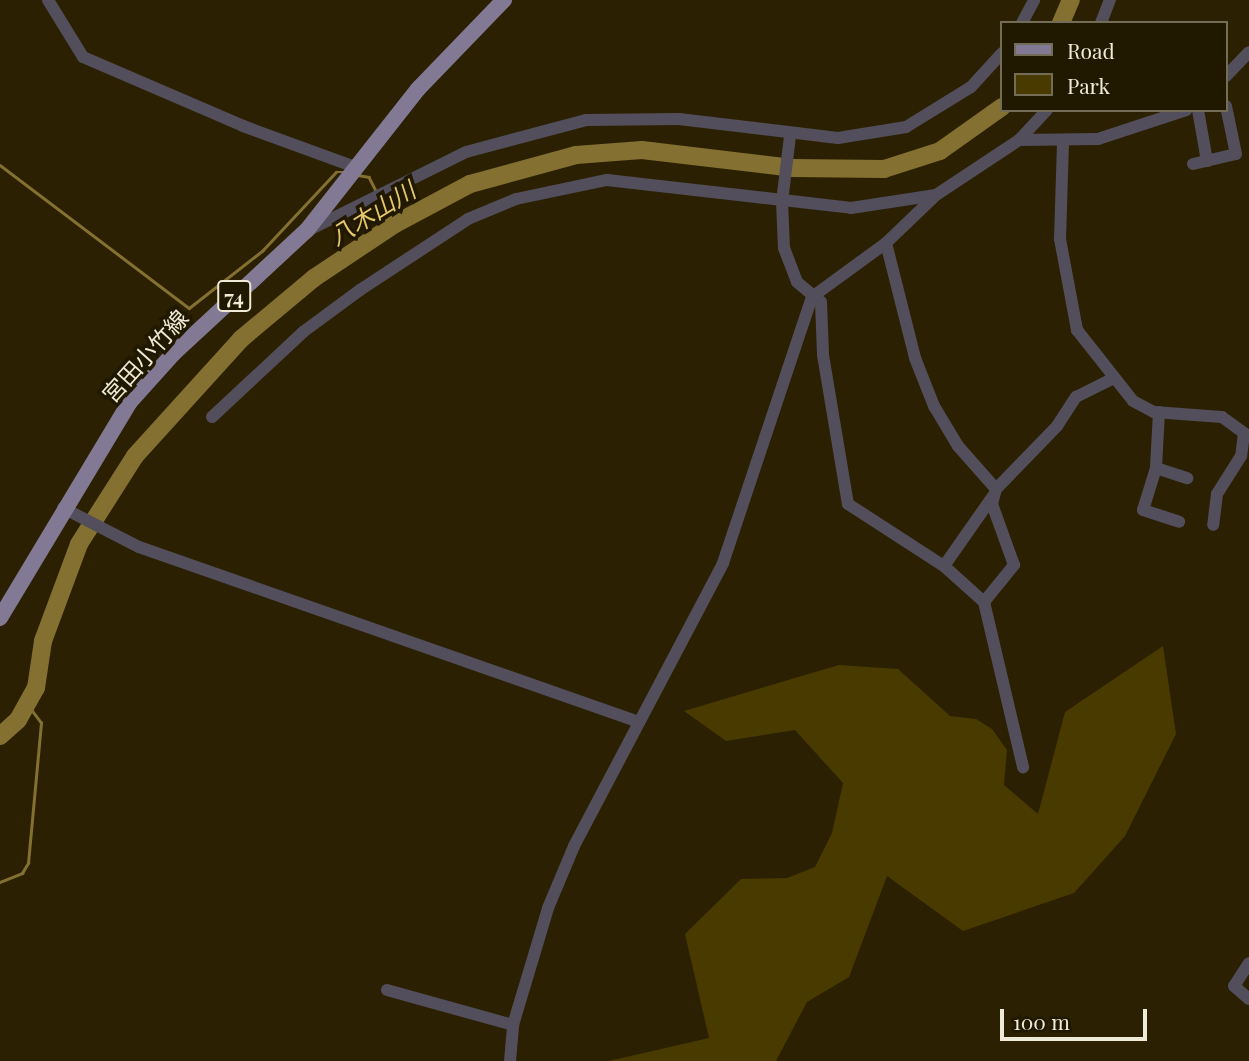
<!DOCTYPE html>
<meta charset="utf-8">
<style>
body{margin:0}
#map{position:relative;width:1249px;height:1061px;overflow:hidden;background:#2b2102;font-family:"Playfair Display","Noto Sans JP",serif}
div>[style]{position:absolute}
.green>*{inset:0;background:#493a00}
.stream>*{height:2.5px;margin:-1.25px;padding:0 1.25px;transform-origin:1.25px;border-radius:1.25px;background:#847031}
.river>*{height:18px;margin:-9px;padding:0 9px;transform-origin:9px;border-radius:9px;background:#847031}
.minor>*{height:12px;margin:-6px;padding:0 6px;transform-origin:6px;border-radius:6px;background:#534e5b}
.major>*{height:16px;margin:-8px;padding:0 8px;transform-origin:8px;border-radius:8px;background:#827994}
span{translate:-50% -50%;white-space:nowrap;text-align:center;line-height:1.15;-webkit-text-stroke:7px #211800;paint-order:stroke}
.shield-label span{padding:2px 5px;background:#211800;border:2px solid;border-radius:5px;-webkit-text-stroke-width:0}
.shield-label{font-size:21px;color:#efe9d7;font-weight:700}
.street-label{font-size:23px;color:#efe9d7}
.water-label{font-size:24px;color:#e4c76c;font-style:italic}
.legend{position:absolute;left:1000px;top:21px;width:228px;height:91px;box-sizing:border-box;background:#211800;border:2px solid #736c56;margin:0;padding:9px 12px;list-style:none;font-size:21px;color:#efe9d7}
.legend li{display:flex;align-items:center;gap:14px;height:35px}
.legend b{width:35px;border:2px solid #736c56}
.scale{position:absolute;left:1000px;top:1009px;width:147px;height:32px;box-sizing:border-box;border:4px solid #efe9d7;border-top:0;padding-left:9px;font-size:21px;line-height:24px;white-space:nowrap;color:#efe9d7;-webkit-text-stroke:5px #211800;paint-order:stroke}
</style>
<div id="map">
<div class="green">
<div style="clip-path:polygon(1163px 646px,1176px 734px,1125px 836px,1074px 893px,963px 931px,887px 876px,849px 977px,807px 1002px,776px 1061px,609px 1061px,709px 1038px,685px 934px,741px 879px,787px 878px,815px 867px,832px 833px,843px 783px,795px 730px,726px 741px,684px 711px,839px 665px,898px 669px,950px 716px,976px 719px,992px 729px,1007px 750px,1004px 785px,1038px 814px,1065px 712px)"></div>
</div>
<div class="stream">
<div style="left:0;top:165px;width:237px;rotate:37.1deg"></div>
<div style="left:189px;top:308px;width:93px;rotate:-38deg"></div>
<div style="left:262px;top:251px;width:108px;rotate:-46.9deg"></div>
<div style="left:336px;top:172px;width:9px"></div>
<div style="left:358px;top:175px;width:11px;rotate:10deg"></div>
<div style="left:369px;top:177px;width:18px;rotate:63deg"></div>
<div style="left:380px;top:198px;width:32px;rotate:44deg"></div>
<div style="left:0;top:882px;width:24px;rotate:-22deg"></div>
<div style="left:22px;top:873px;width:12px;rotate:-59deg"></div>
<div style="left:28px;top:863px;width:141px;rotate:-84.7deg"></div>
<div style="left:41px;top:723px;width:21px;rotate:-127deg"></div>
</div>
<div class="river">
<div style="left:1061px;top:23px;width:25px;rotate:-67deg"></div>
<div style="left:0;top:736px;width:24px;rotate:-42deg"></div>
<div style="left:18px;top:720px;width:37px;rotate:-61deg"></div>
<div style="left:36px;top:688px;width:48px;rotate:-81.5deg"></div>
<div style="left:43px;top:641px;width:103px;rotate:-69.6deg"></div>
<div style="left:79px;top:544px;width:104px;rotate:-57.5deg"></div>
<div style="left:135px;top:456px;width:158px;rotate:-47.8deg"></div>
<div style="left:241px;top:339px;width:95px;rotate:-39.9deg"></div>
<div style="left:314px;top:278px;width:97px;rotate:-33.7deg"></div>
<div style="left:395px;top:224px;width:85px;rotate:-28.1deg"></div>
<div style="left:470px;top:184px;width:110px;rotate:-15.3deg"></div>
<div style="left:576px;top:155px;width:66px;rotate:-4.3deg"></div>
<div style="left:642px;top:150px;width:151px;rotate:6.8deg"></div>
<div style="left:792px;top:168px;width:92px;rotate:0.6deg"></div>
<div style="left:884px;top:169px;width:59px;rotate:-17.8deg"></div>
<div style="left:940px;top:151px;width:76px;rotate:-35.4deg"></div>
</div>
<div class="minor">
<div style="left:48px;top:0;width:67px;rotate:58.4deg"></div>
<div style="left:83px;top:57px;width:174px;rotate:23.3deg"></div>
<div style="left:243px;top:126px;width:122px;rotate:20.1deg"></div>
<div style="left:1022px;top:23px;width:26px;rotate:-62deg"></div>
<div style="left:1101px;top:23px;width:25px;rotate:-69deg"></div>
<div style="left:1226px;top:76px;width:33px;rotate:-46deg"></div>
<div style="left:1198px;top:110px;width:52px;rotate:80deg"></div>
<div style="left:790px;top:136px;width:66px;rotate:96.9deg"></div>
<div style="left:782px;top:202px;width:46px;rotate:87.5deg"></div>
<div style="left:784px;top:248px;width:36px;rotate:69deg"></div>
<div style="left:797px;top:282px;width:31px;rotate:40deg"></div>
<div style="left:821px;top:302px;width:53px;rotate:87.8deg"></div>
<div style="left:823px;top:355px;width:151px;rotate:80.5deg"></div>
<div style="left:848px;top:504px;width:114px;rotate:32.9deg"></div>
<div style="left:944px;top:566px;width:54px;rotate:42deg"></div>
<div style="left:984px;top:602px;width:170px;rotate:76.7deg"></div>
<div style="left:1019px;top:140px;width:79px;rotate:-0.7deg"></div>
<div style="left:1098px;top:139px;width:93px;rotate:-18.2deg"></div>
<div style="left:1063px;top:143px;width:96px;rotate:91.8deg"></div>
<div style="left:1060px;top:239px;width:93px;rotate:79.4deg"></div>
<div style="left:1077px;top:330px;width:90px;rotate:51.7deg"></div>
<div style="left:1133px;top:401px;width:24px;rotate:28deg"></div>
<div style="left:1154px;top:412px;width:68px;rotate:4.2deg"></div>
<div style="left:1222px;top:417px;width:27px;rotate:36deg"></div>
<div style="left:1244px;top:433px;width:23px;rotate:97deg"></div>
<div style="left:1241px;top:456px;width:45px;rotate:122.3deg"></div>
<div style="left:1217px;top:494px;width:31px;rotate:97deg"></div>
<div style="left:1193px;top:164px;width:44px;rotate:-13.1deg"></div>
<div style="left:1236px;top:154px;width:49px;rotate:-101.8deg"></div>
<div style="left:309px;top:230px;width:175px;rotate:-26.4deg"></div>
<div style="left:466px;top:152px;width:124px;rotate:-14.9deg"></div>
<div style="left:586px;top:120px;width:93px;rotate:-0.6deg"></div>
<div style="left:679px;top:119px;width:160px;rotate:6.8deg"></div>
<div style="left:838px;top:138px;width:69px;rotate:-9.2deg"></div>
<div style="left:906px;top:127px;width:76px;rotate:-31.6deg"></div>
<div style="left:971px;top:87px;width:46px;rotate:-47.6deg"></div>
<div style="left:886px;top:243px;width:119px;rotate:75.8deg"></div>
<div style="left:915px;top:358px;width:52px;rotate:68.4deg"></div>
<div style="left:934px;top:406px;width:47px;rotate:59deg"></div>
<div style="left:958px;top:446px;width:57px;rotate:48.5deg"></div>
<div style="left:1159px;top:412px;width:56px;rotate:93.1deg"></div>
<div style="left:1156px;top:468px;width:44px;rotate:107.2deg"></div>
<div style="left:1143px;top:510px;width:38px;rotate:18deg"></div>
<div style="left:212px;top:417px;width:125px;rotate:-43deg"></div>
<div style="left:303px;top:332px;width:71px;rotate:-36.4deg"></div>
<div style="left:360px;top:290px;width:129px;rotate:-33.3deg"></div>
<div style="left:468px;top:219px;width:52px;rotate:-22.6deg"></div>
<div style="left:516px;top:199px;width:93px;rotate:-11.8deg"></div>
<div style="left:607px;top:180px;width:246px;rotate:6.5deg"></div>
<div style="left:851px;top:208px;width:86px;rotate:-8.7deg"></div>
<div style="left:1156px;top:468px;width:33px;rotate:18deg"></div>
<div style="left:63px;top:508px;width:85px;rotate:27.2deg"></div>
<div style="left:139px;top:547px;width:530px;rotate:19.29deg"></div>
<div style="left:944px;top:566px;width:85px;rotate:-55deg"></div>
<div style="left:984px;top:602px;width:48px;rotate:-51deg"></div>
<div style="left:1014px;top:565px;width:65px;rotate:-109.8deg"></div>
<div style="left:992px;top:504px;width:16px;rotate:-75deg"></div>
<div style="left:996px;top:489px;width:88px;rotate:-45.9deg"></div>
<div style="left:1057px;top:426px;width:35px;rotate:-57deg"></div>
<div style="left:1076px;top:397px;width:40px;rotate:-26.6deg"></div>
<div style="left:1249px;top:963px;width:27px;rotate:123deg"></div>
<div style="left:1234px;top:986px;width:20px;rotate:41deg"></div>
<div style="left:387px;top:990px;width:131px;rotate:15.5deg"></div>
<div style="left:510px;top:1061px;width:36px;rotate:-85deg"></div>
<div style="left:513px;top:1025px;width:122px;rotate:-73.3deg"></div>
<div style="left:548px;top:908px;width:67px;rotate:-67.2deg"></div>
<div style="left:574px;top:846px;width:320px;rotate:-62.2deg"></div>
<div style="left:723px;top:563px;width:280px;rotate:-71.5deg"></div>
<div style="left:812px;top:297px;width:92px;rotate:-36.1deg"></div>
<div style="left:886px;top:243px;width:69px;rotate:-43.8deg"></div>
<div style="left:936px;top:195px;width:100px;rotate:-33.5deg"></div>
<div style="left:1019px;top:140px;width:41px;rotate:-47deg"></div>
</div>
<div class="major">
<div style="left:0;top:618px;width:251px;rotate:-59deg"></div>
<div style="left:129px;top:403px;width:66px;rotate:-48.1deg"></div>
<div style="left:173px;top:354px;width:183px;rotate:-42.8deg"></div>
<div style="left:307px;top:230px;width:179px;rotate:-51.8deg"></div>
<div style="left:418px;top:89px;width:124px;rotate:-46deg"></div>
</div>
<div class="shield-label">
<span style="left:234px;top:296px">74</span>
</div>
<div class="street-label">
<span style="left:145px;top:356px;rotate:-48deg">宮田小竹線</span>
</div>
<div class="water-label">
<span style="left:372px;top:213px;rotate:-32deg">八木山川</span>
</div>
<ul class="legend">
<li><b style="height:9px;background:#827994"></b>Road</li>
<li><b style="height:19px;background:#493a00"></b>Park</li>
</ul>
<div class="scale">100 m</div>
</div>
